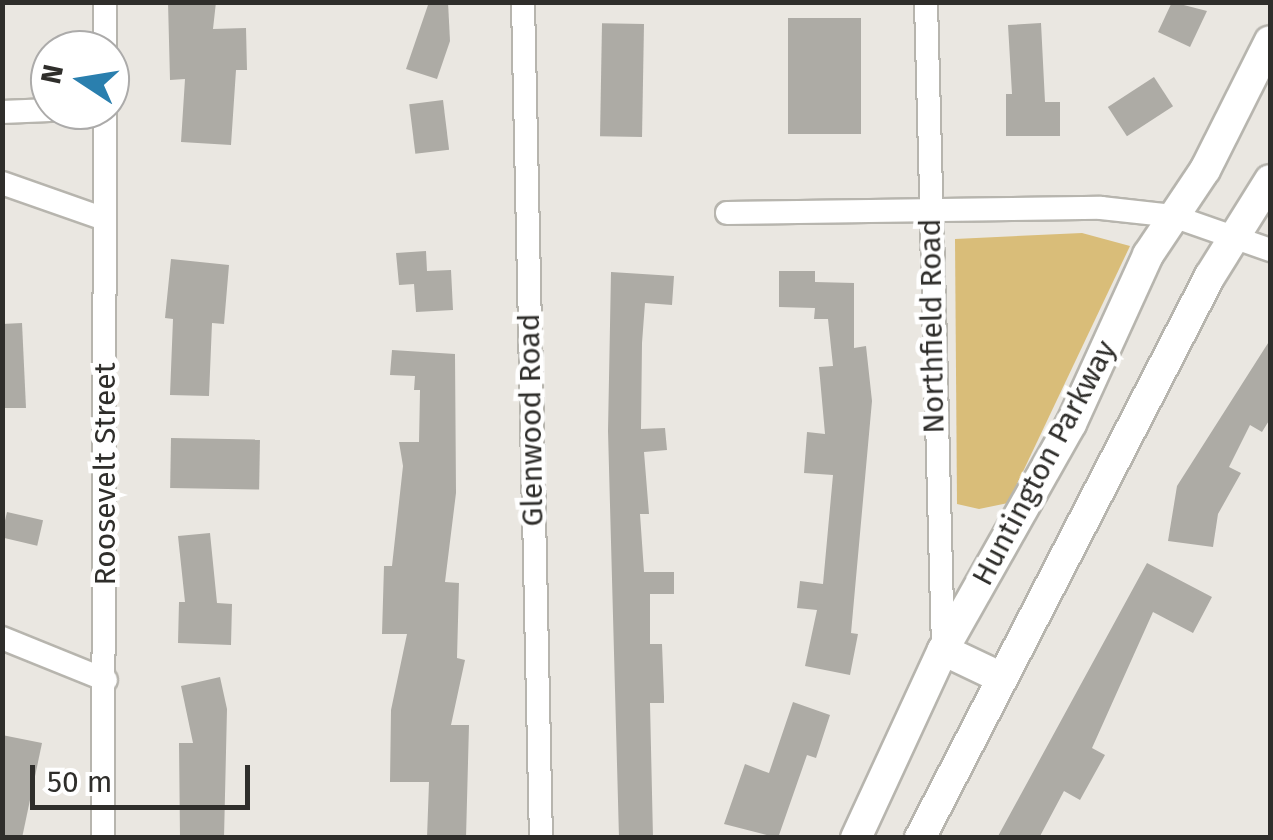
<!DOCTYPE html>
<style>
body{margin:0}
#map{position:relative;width:1273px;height:840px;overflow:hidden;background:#eae7e1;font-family:"Fira Sans",sans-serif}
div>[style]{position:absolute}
.green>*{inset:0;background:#d9bd79}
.building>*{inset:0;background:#adaba5;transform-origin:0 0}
.roads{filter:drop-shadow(2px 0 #b7b5ae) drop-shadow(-2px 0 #b7b5ae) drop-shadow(0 2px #b7b5ae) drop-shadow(0 -2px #b7b5ae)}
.minor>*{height:22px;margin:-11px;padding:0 11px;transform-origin:11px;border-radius:11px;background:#fff}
.tertiary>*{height:30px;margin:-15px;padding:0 15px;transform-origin:15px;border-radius:15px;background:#fff}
span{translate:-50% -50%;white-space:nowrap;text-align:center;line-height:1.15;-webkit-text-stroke:9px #fff;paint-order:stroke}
.street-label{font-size:30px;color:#2f2e2b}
.frame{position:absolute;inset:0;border:5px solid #2f2e2b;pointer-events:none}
.north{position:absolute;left:30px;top:30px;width:100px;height:100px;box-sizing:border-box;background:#fff;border:2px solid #acabaa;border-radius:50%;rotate:282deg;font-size:28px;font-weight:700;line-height:40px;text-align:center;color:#2f2e2b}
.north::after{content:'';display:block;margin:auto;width:35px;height:45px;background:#2a7fae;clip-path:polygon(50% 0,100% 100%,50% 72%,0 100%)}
.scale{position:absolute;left:30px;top:765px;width:220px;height:45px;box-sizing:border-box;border:5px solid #2f2e2b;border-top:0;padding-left:12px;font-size:30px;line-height:35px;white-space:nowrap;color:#2f2e2b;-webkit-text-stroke:8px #fff;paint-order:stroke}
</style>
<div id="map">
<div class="green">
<div style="clip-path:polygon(1082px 233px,1130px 246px,1008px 503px,979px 509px,957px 504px,955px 239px)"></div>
</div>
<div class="building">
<div style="clip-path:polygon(168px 2px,216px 2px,213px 29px,246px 28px,247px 70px,236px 70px,231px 145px,181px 142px,185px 79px,170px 80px)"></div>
<div style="clip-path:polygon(429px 2px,448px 2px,450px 41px,437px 79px,406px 69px)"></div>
<div style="clip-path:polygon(1172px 2px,1207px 11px,1190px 47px,1158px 32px)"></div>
<div style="left:861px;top:18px;width:116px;height:73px;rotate:90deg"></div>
<div style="clip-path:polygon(1041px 23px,1045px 102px,1060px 102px,1060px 136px,1006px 136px,1006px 94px,1012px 94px,1008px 25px)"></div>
<div style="left:644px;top:24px;width:113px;height:42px;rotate:91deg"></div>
<div style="left:1154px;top:77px;width:35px;height:55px;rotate:57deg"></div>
<div style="left:443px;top:100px;width:50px;height:34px;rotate:83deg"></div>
<div style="clip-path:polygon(426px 251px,427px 271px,451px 270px,453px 310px,416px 312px,414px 284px,399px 285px,396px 253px)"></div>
<div style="clip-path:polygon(171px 259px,229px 265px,224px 324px,212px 323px,209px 396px,170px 395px,173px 319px,165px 318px)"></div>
<div style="clip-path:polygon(779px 271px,815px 271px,815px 282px,854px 283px,854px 348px,866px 346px,872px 401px,851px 633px,858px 634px,850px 675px,805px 666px,817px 610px,797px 608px,800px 581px,823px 584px,833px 475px,804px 473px,807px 432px,825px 434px,819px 367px,833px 366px,828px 319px,814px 319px,815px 308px,779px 307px)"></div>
<div style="clip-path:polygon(611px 272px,674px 276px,672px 305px,645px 303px,642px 343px,641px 429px,665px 428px,667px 450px,644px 452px,649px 514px,640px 514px,644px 572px,674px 572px,674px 594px,650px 594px,650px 644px,662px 644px,664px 697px,664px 703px,650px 703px,653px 838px,619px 838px,608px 431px)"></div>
<div style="clip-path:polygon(22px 323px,26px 408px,2px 408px,2px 324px)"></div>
<div style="clip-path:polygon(1270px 340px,1270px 419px,1262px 432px,1250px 425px,1229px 467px,1241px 473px,1218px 514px,1213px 547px,1168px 541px,1177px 486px)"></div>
<div style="clip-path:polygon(392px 350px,455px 354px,456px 493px,445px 582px,459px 583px,457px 658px,465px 660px,451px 725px,469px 725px,466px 838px,427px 838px,429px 782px,390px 782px,391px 710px,407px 634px,382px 634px,384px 566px,392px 566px,403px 466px,399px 442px,419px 442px,420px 390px,414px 390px,415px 376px,390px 375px)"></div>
<div style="left:171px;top:438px;width:89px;height:50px;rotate:1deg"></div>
<div style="left:7px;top:512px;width:37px;height:26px;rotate:13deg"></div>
<div style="clip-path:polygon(210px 533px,217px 603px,232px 604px,231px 645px,178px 643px,179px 602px,185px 602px,178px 536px)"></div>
<div style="clip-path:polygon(1147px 563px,1212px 597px,1193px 633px,1153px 612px,1092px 748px,1105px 755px,1080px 800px,1064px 791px,1039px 838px,997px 838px)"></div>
<div style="clip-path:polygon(220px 677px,227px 709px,224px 838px,180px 838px,179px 743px,193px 743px,181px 686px)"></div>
<div style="clip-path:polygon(793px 702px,830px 715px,816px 758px,807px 755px,778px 838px,724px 824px,745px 764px,769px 773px)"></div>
<div style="clip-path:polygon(2px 735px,42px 743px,22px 838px,2px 838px)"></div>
</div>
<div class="roads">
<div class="minor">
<div style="left:105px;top:2px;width:48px;rotate:90deg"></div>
<div style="left:523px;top:2px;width:836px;rotate:88.77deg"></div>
<div style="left:926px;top:2px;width:647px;rotate:88.49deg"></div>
<div style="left:2px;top:112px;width:48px;rotate:-2.4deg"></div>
<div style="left:2px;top:183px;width:109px;rotate:19.3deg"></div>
<div style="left:727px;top:213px;width:374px;rotate:-0.8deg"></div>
<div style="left:1101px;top:208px;width:72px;rotate:6.3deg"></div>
<div style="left:1173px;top:216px;width:103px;rotate:19.3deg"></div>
<div style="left:2px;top:638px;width:112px;rotate:22deg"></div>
<div style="left:103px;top:838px;width:728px;rotate:-89.84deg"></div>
</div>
<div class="tertiary">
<div style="left:943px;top:650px;width:65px;rotate:25.4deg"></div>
<div style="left:856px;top:838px;width:207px;rotate:-65.2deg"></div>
<div style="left:943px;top:650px;width:260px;rotate:-60.5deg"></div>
<div style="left:1071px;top:424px;width:186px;rotate:-65.5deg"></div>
<div style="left:1148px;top:255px;width:102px;rotate:-56.2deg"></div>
<div style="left:1205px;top:170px;width:144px;rotate:-63.3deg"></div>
<div style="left:920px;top:838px;width:632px;rotate:-62.71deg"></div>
<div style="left:1210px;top:276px;width:113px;rotate:-58deg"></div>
</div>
</div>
<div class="street-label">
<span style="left:932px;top:326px;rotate:-91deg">Northfield Road</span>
<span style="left:531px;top:420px;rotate:-91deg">Glenwood Road</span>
<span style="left:1044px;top:463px;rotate:-62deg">Huntington Parkway</span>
<span style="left:105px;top:474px;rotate:-90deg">Roosevelt Street</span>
</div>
<div class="frame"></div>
<div class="north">N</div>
<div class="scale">50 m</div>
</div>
